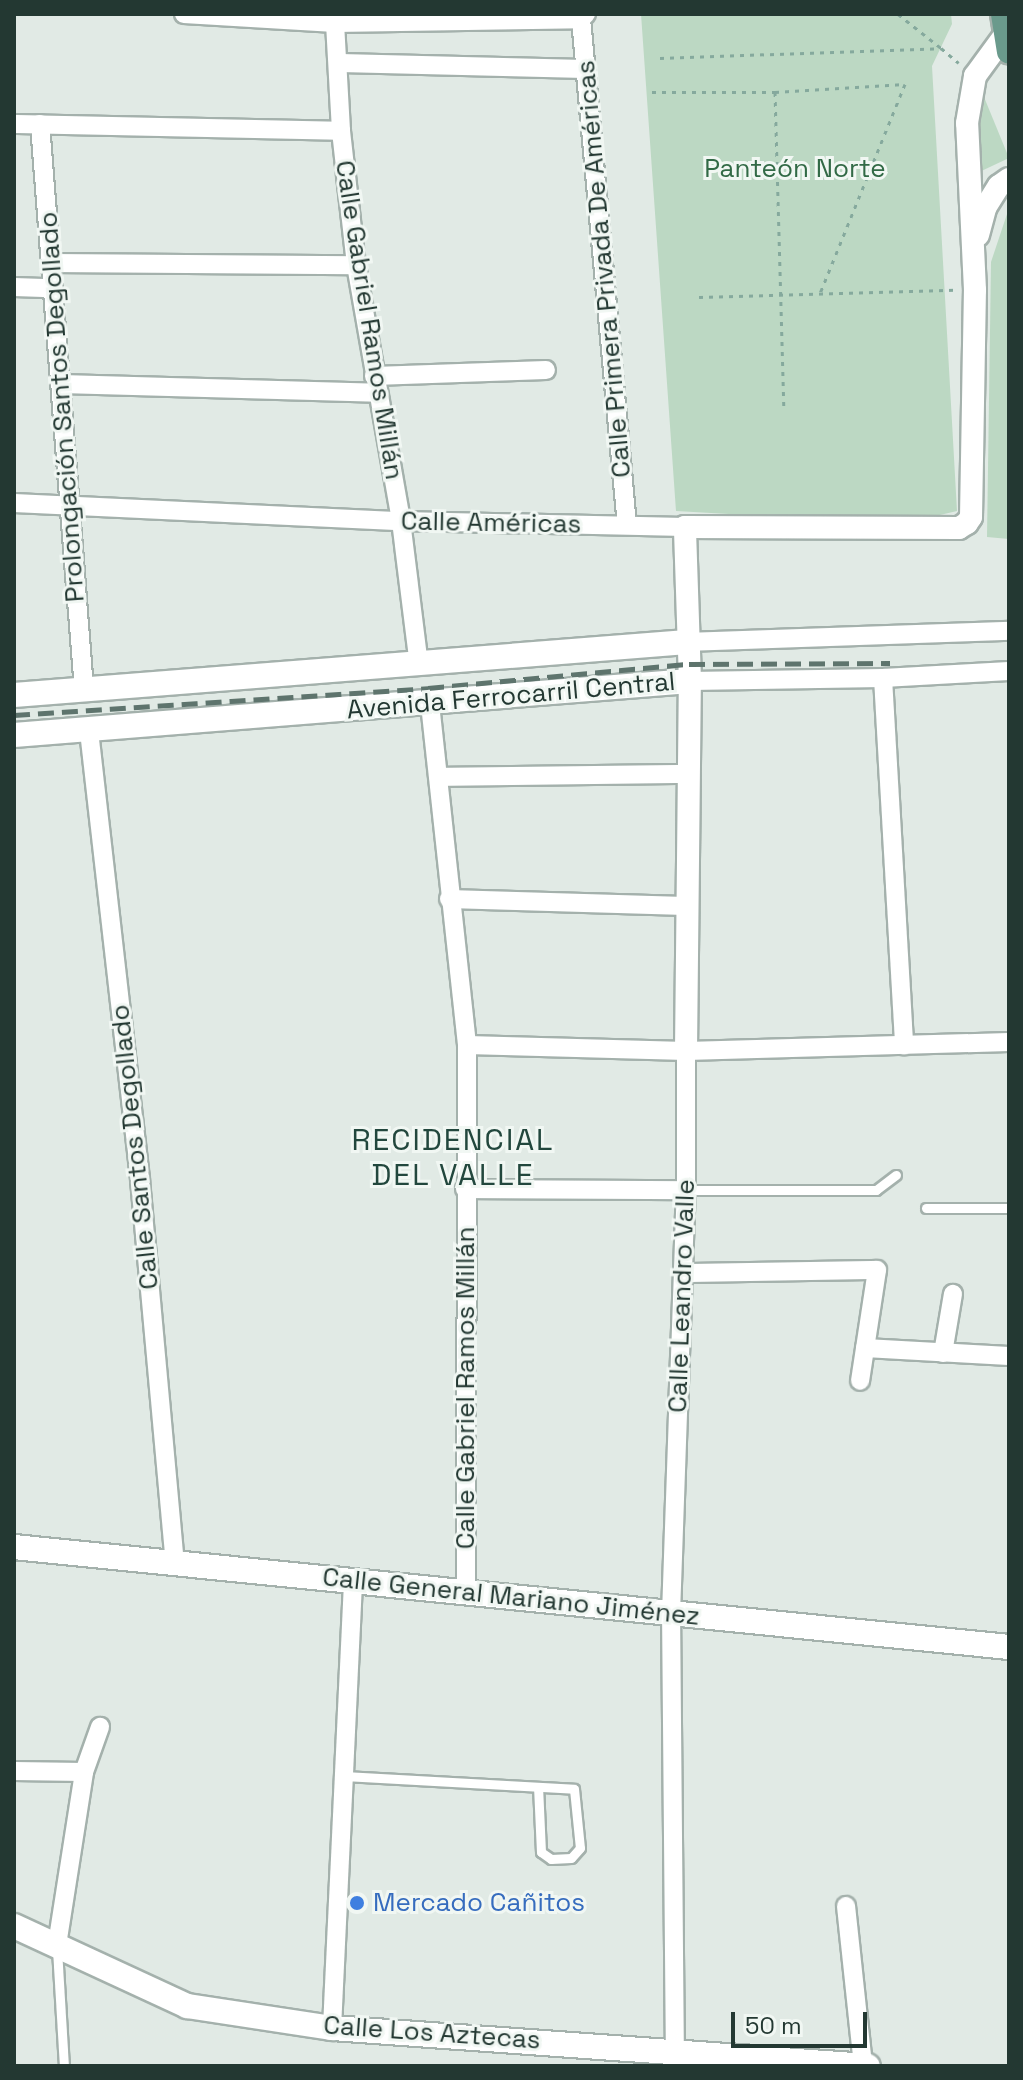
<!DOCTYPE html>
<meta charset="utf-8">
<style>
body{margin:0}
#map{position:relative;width:1023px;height:2080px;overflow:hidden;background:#e1eae5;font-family:"Space Grotesk",sans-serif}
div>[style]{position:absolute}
.green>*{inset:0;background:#bcd8c3}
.path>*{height:3px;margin-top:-1.5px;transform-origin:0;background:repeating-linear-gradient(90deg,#85a99d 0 4px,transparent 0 10px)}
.roads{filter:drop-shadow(2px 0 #a4b1ac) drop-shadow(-2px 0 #a4b1ac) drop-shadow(0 2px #a4b1ac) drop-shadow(0 -2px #a4b1ac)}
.service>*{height:9px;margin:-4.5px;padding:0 4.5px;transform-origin:4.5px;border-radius:4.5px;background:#fff}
.minor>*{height:18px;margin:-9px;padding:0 9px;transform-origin:9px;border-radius:9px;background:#fff}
.tertiary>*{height:22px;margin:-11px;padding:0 11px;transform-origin:11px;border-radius:11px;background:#fff}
.secondary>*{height:24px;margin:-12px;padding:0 12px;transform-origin:12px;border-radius:12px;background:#fff}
.primary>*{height:24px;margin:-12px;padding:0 12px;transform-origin:12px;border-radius:12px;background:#6a9a8c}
.rail>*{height:5px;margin-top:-2.5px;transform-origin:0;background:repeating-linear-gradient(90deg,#5e746d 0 16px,transparent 0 24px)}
.dots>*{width:22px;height:22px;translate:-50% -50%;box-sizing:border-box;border:4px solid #f1f7f3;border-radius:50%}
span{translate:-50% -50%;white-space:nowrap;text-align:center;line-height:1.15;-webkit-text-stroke:6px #f1f7f3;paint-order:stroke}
.park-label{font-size:26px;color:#326a46}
.street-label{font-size:26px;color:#233832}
.shop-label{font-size:26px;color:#366cbe}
.left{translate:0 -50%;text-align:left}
.quarter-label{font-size:30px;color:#22473d;letter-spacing:2px}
.frame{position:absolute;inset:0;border:16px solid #233832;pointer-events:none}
.scale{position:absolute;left:731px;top:2012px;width:136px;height:36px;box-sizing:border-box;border:4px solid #233832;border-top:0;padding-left:10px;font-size:24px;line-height:28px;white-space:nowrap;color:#233832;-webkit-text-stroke:6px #f1f7f3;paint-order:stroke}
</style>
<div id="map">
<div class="green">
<div style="clip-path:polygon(641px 14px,951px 14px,952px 24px,932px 66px,957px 511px,901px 524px,676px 511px)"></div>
<div style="clip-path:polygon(977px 80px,1009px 158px,975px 174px)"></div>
<div style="clip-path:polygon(1009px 208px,1009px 539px,987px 537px,991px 262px)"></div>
</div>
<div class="path">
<div style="left:898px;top:14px;width:55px;rotate:38.3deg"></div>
<div style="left:660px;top:58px;width:281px;rotate:-2deg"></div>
<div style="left:941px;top:48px;width:23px;rotate:40deg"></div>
<div style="left:652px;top:92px;width:123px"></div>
<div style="left:775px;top:92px;width:130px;rotate:-3.5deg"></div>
<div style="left:905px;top:84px;width:226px;rotate:112.1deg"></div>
<div style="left:775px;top:92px;width:317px;rotate:88.4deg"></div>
<div style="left:699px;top:297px;width:256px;rotate:-1.6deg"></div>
</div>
<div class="roads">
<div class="service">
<div style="left:686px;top:1190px;width:190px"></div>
<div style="left:876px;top:1190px;width:25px;rotate:-37deg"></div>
<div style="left:926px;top:1208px;width:83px"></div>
<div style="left:344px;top:1776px;width:230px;rotate:3.2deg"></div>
<div style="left:574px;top:1789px;width:59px;rotate:84.2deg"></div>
<div style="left:580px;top:1848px;width:13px;rotate:132deg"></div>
<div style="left:571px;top:1858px;width:20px;rotate:177deg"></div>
<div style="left:551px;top:1859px;width:12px;rotate:-145deg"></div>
<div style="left:541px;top:1852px;width:65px;rotate:-92.6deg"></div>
<div style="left:57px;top:1949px;width:117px;rotate:86.6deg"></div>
</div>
<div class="minor">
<div style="left:184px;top:14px;width:151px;rotate:3.4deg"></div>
<div style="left:335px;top:23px;width:246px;rotate:-0.9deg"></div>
<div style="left:586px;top:14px;width:7px;rotate:135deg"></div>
<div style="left:581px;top:19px;width:508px;rotate:84.81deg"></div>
<div style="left:335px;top:23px;width:108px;rotate:86.8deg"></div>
<div style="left:341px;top:131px;width:135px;rotate:83.6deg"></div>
<div style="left:356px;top:265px;width:260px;rotate:80deg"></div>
<div style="left:401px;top:521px;width:145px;rotate:82.9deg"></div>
<div style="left:339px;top:63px;width:247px;rotate:1.4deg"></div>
<div style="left:14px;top:124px;width:327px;rotate:1.2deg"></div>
<div style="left:40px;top:124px;width:568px;rotate:85.55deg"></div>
<div style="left:51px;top:263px;width:305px;rotate:0.4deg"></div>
<div style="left:14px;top:287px;width:37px;rotate:2deg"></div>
<div style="left:374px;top:376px;width:172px;rotate:-2deg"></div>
<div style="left:61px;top:384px;width:316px;rotate:1.6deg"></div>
<div style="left:14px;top:503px;width:387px;rotate:2.7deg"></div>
<div style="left:401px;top:521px;width:284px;rotate:1.2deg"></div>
<div style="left:687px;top:642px;width:322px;rotate:-2deg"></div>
<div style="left:883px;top:678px;width:368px;rotate:86.7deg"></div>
<div style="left:690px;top:681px;width:193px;rotate:-0.9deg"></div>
<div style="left:883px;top:678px;width:126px;rotate:-3.2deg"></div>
<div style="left:430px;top:704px;width:343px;rotate:83.8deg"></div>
<div style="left:467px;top:1045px;width:549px;rotate:90.1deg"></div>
<div style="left:89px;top:731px;width:452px;rotate:83.5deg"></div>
<div style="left:140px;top:1180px;width:385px;rotate:84.8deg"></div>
<div style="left:439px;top:777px;width:249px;rotate:-0.7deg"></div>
<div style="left:449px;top:899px;width:236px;rotate:1.7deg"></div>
<div style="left:467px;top:1045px;width:219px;rotate:1.6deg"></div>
<div style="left:686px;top:1051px;width:323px;rotate:-1.6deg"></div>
<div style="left:465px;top:1189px;width:221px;rotate:0.3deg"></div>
<div style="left:683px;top:1273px;width:194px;rotate:-0.9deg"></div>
<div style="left:877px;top:1270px;width:112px;rotate:98.7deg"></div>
<div style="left:865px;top:1348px;width:144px;rotate:3.2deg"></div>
<div style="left:943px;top:1353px;width:60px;rotate:-80.4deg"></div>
<div style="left:14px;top:1771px;width:70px;rotate:0.8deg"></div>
<div style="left:846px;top:1906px;width:161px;rotate:83.9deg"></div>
<div style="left:57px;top:1945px;width:175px;rotate:-81.1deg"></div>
<div style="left:84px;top:1772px;width:48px;rotate:-70.4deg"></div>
<div style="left:332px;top:2028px;width:446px;rotate:-87.3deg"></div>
<div style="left:675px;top:2066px;width:452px;rotate:-90.5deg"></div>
<div style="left:671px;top:1614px;width:424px;rotate:-88deg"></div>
<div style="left:686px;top:1190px;width:139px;rotate:-90deg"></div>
</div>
<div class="tertiary">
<div style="left:978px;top:235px;width:28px;rotate:-75deg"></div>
<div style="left:985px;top:208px;width:26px;rotate:-58deg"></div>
<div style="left:999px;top:186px;width:12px;rotate:-35deg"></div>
<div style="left:686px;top:1051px;width:370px;rotate:-89.4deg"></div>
<div style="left:690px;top:681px;width:154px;rotate:-91.9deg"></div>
<div style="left:685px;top:527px;width:274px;rotate:0.2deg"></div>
<div style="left:959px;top:528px;width:9px;rotate:-32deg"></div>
<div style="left:967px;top:523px;width:7px;rotate:-56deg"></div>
<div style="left:971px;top:517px;width:227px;rotate:-89deg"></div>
<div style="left:975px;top:290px;width:167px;rotate:-92.7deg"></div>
<div style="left:967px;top:123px;width:48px;rotate:-80.3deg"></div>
<div style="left:975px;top:76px;width:51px;rotate:-53.8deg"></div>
</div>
<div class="secondary">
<div style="left:14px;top:695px;width:675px;rotate:-4.5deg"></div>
<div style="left:14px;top:735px;width:678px;rotate:-4.57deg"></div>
<div style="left:14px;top:1547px;width:1000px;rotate:5.74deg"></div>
<div style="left:14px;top:1926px;width:191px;rotate:24.8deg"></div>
<div style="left:187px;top:2006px;width:147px;rotate:8.6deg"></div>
<div style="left:332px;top:2028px;width:537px;rotate:4.06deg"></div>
</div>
<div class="primary">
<div style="left:1003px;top:14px;width:38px;rotate:81deg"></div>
</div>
</div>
<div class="rail">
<div style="left:14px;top:715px;width:415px;rotate:-3.7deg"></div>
<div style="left:428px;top:688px;width:262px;rotate:-5.3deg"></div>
<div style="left:689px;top:664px;width:201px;rotate:-0.3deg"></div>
</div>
<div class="dots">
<div style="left:357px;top:1903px;background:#3f7fe0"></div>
</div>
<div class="park-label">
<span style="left:795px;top:169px">Panteón Norte</span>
</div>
<div class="street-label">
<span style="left:604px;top:269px;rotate:-95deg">Calle Primera Privada De Américas</span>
<span style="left:369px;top:320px;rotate:81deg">Calle Gabriel Ramos Millán</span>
<span style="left:62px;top:407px;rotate:-94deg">Prolongación Santos Degollado</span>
<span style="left:491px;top:523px;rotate:1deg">Calle Américas</span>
<span style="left:511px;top:696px;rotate:-5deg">Avenida Ferrocarril Central</span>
<span style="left:135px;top:1147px;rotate:-96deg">Calle Santos Degollado</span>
<span style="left:682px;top:1296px;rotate:-88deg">Calle Leandro Valle</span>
<span style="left:466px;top:1388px;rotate:-90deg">Calle Gabriel Ramos Millán</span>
<span style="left:511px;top:1597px;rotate:6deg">Calle General Mariano Jiménez</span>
<span style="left:432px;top:2033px;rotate:4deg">Calle Los Aztecas</span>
</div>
<div class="shop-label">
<span class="left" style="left:373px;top:1903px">Mercado Cañitos</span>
</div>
<div class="quarter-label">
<span style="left:453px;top:1157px">RECIDENCIAL<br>DEL VALLE</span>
</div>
<div class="frame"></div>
<div class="scale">50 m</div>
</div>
